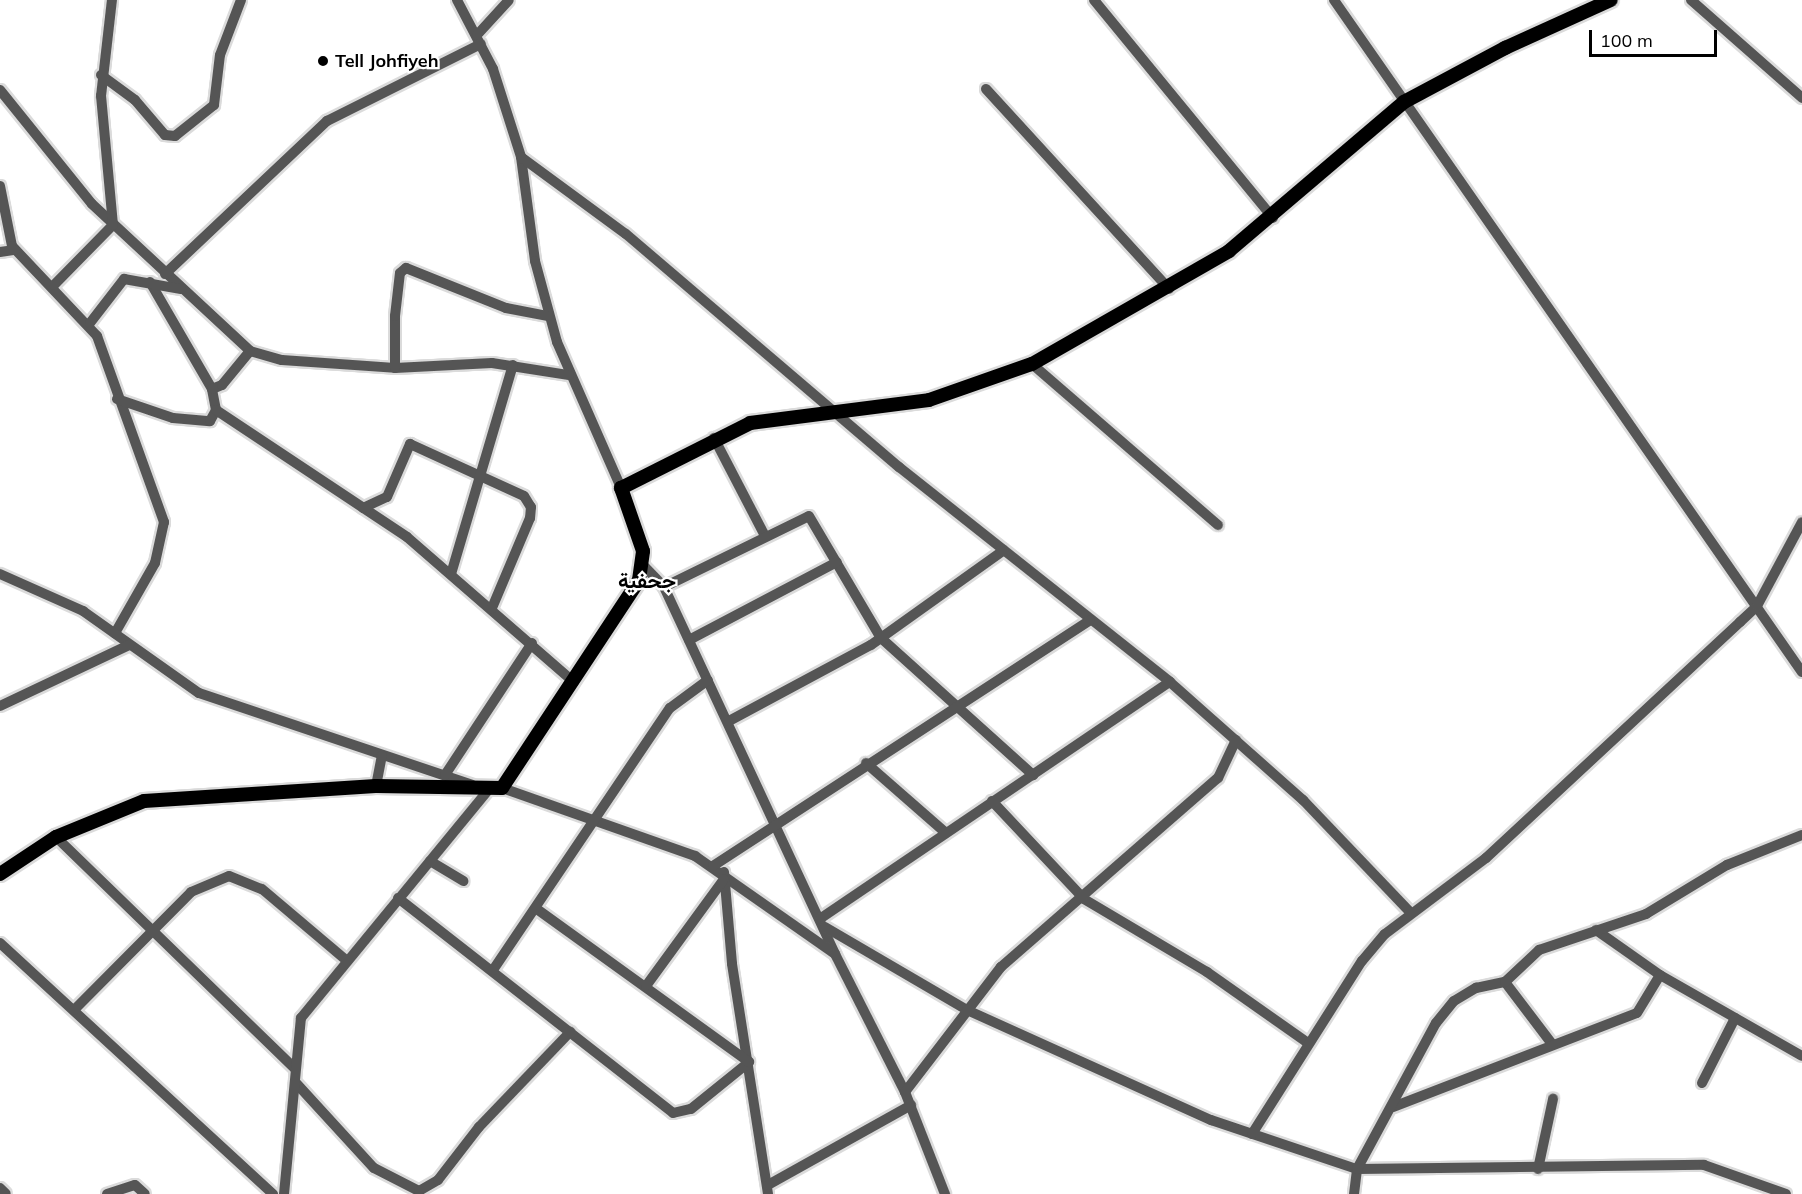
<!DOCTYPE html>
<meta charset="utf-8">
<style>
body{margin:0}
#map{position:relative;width:1802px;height:1194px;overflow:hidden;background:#fff;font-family:Mulish,Vazirmatn,sans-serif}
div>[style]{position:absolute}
.roads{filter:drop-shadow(2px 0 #dbdbdb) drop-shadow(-2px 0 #dbdbdb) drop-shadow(0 2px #dbdbdb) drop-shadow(0 -2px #dbdbdb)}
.minor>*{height:10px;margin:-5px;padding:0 5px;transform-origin:5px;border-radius:5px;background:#555}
.major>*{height:14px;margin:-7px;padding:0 7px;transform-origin:7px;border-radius:7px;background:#000}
.dots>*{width:16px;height:16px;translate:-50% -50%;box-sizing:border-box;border:3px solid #fff;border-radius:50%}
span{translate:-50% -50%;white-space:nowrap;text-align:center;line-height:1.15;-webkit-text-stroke:4.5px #fff;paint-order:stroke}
.poi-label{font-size:18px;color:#000;font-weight:700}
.left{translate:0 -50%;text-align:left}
.quarter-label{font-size:21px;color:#000;font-weight:700}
.scale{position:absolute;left:1589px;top:30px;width:128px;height:27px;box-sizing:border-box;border:3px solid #000;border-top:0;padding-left:8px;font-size:18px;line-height:21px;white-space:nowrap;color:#000;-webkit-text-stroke:4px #fff;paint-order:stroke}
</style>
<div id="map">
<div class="roads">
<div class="minor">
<div style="left:457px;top:0;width:78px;rotate:62.4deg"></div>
<div style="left:493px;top:69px;width:92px;rotate:72.3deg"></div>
<div style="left:521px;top:157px;width:105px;rotate:82.3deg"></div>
<div style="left:535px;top:261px;width:84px;rotate:74.8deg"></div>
<div style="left:557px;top:342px;width:159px;rotate:66.3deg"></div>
<div style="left:1094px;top:0;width:282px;rotate:50.6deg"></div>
<div style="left:1334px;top:0;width:819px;rotate:55.15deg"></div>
<div style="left:1691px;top:0;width:148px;rotate:41.4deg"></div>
<div style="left:477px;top:35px;width:47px;rotate:-47.6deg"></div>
<div style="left:101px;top:75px;width:42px;rotate:36.3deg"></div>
<div style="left:135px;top:100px;width:46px;rotate:49.4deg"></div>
<div style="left:165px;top:135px;width:10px;rotate:6deg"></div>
<div style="left:175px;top:136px;width:50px;rotate:-38.5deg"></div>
<div style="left:214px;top:105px;width:50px;rotate:-83.2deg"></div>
<div style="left:220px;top:55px;width:59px;rotate:-69.1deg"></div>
<div style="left:986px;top:89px;width:271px;rotate:47.5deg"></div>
<div style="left:0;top:90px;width:146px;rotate:51.1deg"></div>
<div style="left:92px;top:204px;width:216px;rotate:42.9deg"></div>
<div style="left:250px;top:351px;width:33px;rotate:16deg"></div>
<div style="left:282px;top:360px;width:113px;rotate:4deg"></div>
<div style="left:395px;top:368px;width:97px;rotate:-3deg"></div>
<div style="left:492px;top:363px;width:78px;rotate:8.9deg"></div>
<div style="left:521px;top:157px;width:130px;rotate:36.3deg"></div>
<div style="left:626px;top:234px;width:359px;rotate:40.5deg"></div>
<div style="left:899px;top:467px;width:346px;rotate:38.4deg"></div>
<div style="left:1170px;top:682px;width:178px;rotate:41.6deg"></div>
<div style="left:1303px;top:800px;width:155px;rotate:46.3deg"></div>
<div style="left:0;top:186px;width:61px;rotate:78.7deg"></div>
<div style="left:12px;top:246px;width:124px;rotate:46.6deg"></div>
<div style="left:97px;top:336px;width:198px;rotate:70.2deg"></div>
<div style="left:164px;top:522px;width:42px;rotate:102.4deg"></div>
<div style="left:155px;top:563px;width:81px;rotate:119.7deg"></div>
<div style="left:0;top:252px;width:15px;rotate:-8deg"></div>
<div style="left:165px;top:274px;width:223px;rotate:-43.4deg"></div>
<div style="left:327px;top:121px;width:172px;rotate:-26.6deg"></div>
<div style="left:150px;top:282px;width:124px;rotate:59.9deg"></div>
<div style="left:54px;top:285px;width:84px;rotate:-45.5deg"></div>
<div style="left:113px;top:225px;width:130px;rotate:-95.3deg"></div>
<div style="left:101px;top:96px;width:97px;rotate:-83.5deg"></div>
<div style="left:90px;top:323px;width:56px;rotate:-52.3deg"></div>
<div style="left:124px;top:279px;width:58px;rotate:10deg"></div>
<div style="left:1032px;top:364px;width:246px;rotate:40.9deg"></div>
<div style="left:395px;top:368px;width:52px;rotate:-90deg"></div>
<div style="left:395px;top:316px;width:43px;rotate:-83.4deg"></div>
<div style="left:400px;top:273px;width:8px;rotate:-40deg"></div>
<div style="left:406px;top:268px;width:108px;rotate:21.8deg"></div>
<div style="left:506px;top:308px;width:43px;rotate:10.8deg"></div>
<div style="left:117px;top:399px;width:59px;rotate:18.7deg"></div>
<div style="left:173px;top:418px;width:37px;rotate:5deg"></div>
<div style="left:210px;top:421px;width:13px;rotate:-61deg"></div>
<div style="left:216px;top:410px;width:21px;rotate:-101deg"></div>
<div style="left:212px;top:389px;width:11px;rotate:-22deg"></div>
<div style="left:222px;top:385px;width:44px;rotate:-50.5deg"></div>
<div style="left:216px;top:410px;width:229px;rotate:33.6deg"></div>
<div style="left:407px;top:537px;width:221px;rotate:41deg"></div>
<div style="left:714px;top:438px;width:108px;rotate:62.5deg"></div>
<div style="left:363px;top:508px;width:26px;rotate:-25deg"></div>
<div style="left:387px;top:497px;width:58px;rotate:-66.5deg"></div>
<div style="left:410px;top:444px;width:125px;rotate:24.5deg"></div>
<div style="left:524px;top:496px;width:13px;rotate:58deg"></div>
<div style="left:531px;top:507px;width:11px;rotate:95deg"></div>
<div style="left:530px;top:518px;width:98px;rotate:112.9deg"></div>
<div style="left:644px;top:566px;width:29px;rotate:46deg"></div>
<div style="left:664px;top:587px;width:403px;rotate:65deg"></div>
<div style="left:0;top:574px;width:91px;rotate:24deg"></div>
<div style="left:83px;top:611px;width:142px;rotate:35.3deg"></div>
<div style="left:199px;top:693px;width:288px;rotate:18.6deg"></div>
<div style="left:451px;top:574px;width:218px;rotate:-73.5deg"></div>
<div style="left:664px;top:587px;width:161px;rotate:-26.1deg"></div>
<div style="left:809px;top:516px;width:142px;rotate:59.5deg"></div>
<div style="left:881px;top:638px;width:205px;rotate:42deg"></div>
<div style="left:689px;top:640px;width:167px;rotate:-27.8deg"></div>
<div style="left:0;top:706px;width:143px;rotate:-25.3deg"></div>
<div style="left:729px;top:721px;width:161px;rotate:-28.2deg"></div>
<div style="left:871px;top:645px;width:163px;rotate:-35.5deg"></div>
<div style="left:866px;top:763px;width:106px;rotate:41.2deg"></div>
<div style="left:445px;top:775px;width:158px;rotate:-56.6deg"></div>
<div style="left:376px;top:786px;width:31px;rotate:-79deg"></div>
<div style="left:502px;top:788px;width:205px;rotate:19.4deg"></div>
<div style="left:695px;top:856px;width:171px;rotate:35deg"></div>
<div style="left:835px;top:954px;width:155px;rotate:63.1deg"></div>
<div style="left:905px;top:1092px;width:110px;rotate:68.6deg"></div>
<div style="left:992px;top:801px;width:134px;rotate:46.8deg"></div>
<div style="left:1084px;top:899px;width:143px;rotate:30.7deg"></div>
<div style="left:1207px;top:972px;width:123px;rotate:35.1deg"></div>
<div style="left:56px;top:837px;width:332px;rotate:44.1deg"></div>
<div style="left:430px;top:861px;width:39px;rotate:31deg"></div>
<div style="left:713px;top:866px;width:450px;rotate:-33.1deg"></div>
<div style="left:724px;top:872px;width:92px;rotate:85deg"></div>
<div style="left:732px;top:964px;width:233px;rotate:81.1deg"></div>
<div style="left:398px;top:898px;width:349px;rotate:38deg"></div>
<div style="left:673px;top:1113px;width:18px;rotate:-13deg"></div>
<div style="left:691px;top:1109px;width:75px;rotate:-39deg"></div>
<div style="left:749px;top:1062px;width:261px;rotate:-144.2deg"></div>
<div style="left:821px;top:918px;width:421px;rotate:-34.1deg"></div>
<div style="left:825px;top:927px;width:164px;rotate:30.3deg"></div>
<div style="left:967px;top:1010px;width:268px;rotate:24.3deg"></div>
<div style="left:1211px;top:1120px;width:154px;rotate:18.6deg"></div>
<div style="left:1357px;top:1169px;width:347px;rotate:-0.7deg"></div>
<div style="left:1704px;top:1165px;width:87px;rotate:19.5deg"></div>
<div style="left:1596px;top:930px;width:78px;rotate:35.1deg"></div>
<div style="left:1660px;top:975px;width:163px;rotate:29.7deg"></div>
<div style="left:0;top:943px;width:371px;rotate:42.6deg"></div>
<div style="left:493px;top:970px;width:316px;rotate:-56deg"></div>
<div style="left:670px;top:708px;width:47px;rotate:-36.4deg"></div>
<div style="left:1505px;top:982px;width:78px;rotate:52.8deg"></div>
<div style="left:646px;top:986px;width:132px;rotate:-53.9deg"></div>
<div style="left:74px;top:1010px;width:166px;rotate:-45.2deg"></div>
<div style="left:191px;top:892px;width:41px;rotate:-22.8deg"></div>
<div style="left:229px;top:876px;width:35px;rotate:22deg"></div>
<div style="left:262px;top:889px;width:110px;rotate:40.2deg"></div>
<div style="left:296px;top:1083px;width:115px;rotate:47.5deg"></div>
<div style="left:374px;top:1168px;width:51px;rotate:27.1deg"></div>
<div style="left:419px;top:1191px;width:22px;rotate:-30deg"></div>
<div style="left:438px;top:1180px;width:67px;rotate:-52.3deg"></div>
<div style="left:479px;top:1127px;width:132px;rotate:-46.2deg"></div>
<div style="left:1702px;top:1083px;width:73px;rotate:-63.1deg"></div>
<div style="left:905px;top:1092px;width:158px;rotate:-52.5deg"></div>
<div style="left:1001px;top:967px;width:288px;rotate:-41.1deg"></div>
<div style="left:1218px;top:778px;width:42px;rotate:-64.7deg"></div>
<div style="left:1393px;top:1107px;width:261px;rotate:-21.1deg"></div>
<div style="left:1637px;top:1013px;width:44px;rotate:-58.8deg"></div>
<div style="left:1252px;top:1134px;width:205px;rotate:-57.6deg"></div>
<div style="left:1362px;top:961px;width:35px;rotate:-50deg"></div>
<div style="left:1385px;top:934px;width:126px;rotate:-37deg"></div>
<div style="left:1486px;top:858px;width:347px;rotate:-42.9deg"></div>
<div style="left:1740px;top:622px;width:23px;rotate:-43deg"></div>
<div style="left:1757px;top:606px;width:95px;rotate:-61.8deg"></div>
<div style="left:1538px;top:1169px;width:72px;rotate:-77.9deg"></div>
<div style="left:768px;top:1185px;width:164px;rotate:-29.2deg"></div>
<div style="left:0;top:1188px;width:8px;rotate:45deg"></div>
<div style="left:107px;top:1194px;width:29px;rotate:-18deg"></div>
<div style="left:135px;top:1185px;width:13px;rotate:42deg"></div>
<div style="left:284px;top:1194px;width:177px;rotate:-84.5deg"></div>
<div style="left:301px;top:1018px;width:299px;rotate:-50.6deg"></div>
<div style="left:1354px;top:1194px;width:25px;rotate:-83deg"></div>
<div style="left:1357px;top:1169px;width:166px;rotate:-61.6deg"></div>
<div style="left:1436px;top:1023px;width:28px;rotate:-51deg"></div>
<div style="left:1454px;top:1001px;width:26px;rotate:-31deg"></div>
<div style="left:1476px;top:988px;width:30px;rotate:-12deg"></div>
<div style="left:1505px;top:982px;width:47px;rotate:-43.3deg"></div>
<div style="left:1539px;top:950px;width:113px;rotate:-18.6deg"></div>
<div style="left:1646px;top:914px;width:95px;rotate:-31.2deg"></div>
<div style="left:1727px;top:865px;width:81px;rotate:-21.8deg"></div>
</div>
<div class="major">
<div style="left:0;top:874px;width:67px;rotate:-33.5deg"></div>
<div style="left:56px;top:837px;width:95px;rotate:-22.2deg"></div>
<div style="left:144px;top:801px;width:232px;rotate:-3.7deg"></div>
<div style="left:376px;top:786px;width:126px;rotate:0.9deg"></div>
<div style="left:502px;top:788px;width:249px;rotate:-56.6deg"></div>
<div style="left:639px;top:580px;width:29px;rotate:-82deg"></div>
<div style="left:643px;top:551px;width:67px;rotate:-109.2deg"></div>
<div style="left:621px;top:488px;width:144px;rotate:-26.7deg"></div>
<div style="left:750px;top:423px;width:180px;rotate:-7.3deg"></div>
<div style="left:929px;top:400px;width:109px;rotate:-19.3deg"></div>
<div style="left:1032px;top:364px;width:227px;rotate:-29.8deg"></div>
<div style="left:1229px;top:251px;width:230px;rotate:-40.4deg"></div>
<div style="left:1404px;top:102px;width:115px;rotate:-28.1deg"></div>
<div style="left:1505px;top:48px;width:116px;rotate:-24.4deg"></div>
</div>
</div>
<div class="dots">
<div style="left:323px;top:61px;background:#000"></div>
</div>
<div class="poi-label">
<span class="left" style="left:335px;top:61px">Tell Johfiyeh</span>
</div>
<div class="quarter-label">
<span style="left:647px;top:580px">جحفية</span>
</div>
<div class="scale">100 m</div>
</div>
